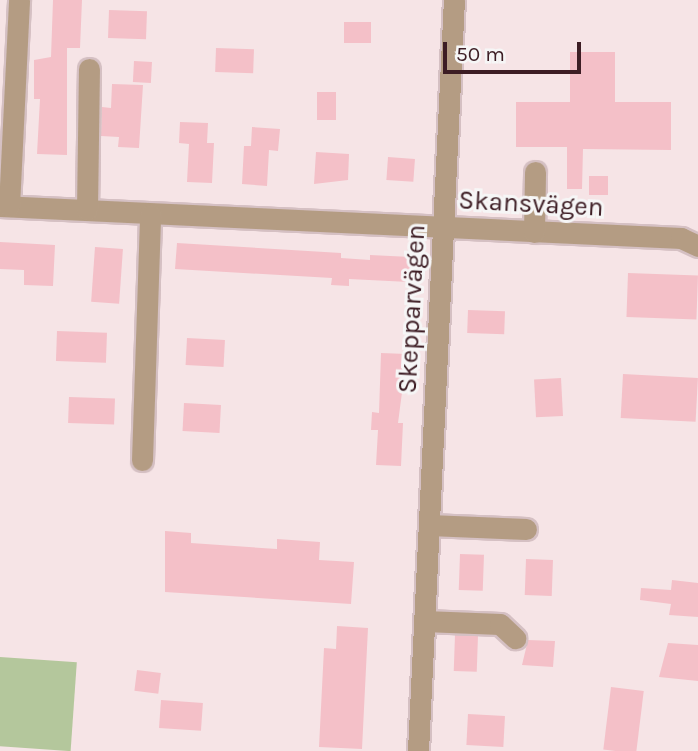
<!DOCTYPE html>
<meta charset="utf-8">
<style>
body{margin:0}
#map{position:relative;width:698px;height:751px;overflow:hidden;background:#f6e4e6;font-family:Karla,sans-serif}
div>[style]{position:absolute}
.green>*{inset:0;background:#b4c79c;transform-origin:0 0}
.building>*{inset:0;background:#f4c0c8;transform-origin:0 0}
.roads{filter:drop-shadow(2px 0 #d5c0c3) drop-shadow(-2px 0 #d5c0c3) drop-shadow(0 2px #d5c0c3) drop-shadow(0 -2px #d5c0c3)}
.minor>*{height:21px;margin:-10.5px;padding:0 10.5px;transform-origin:10.5px;border-radius:10.5px;background:#b49c83}
span{translate:-50% -50%;white-space:nowrap;text-align:center;line-height:1.15;-webkit-text-stroke:6px #f6f6f6;paint-order:stroke}
.street-label{font-size:26px;color:#3d1d24}
.scale{position:absolute;left:443px;top:42px;width:138px;height:32px;box-sizing:border-box;border:4px solid #3d1d24;border-top:0;padding-left:9px;font-size:21px;line-height:24px;white-space:nowrap;color:#3d1d24;-webkit-text-stroke:5px #f6f6f6;paint-order:stroke}
</style>
<div id="map">
<div class="green">
<div style="left:0;top:657px;width:77px;height:89px;rotate:4deg"></div>
</div>
<div class="building">
<div style="clip-path:polygon(53px 0,82px 0,80px 48px,67px 48px,67px 155px,37px 154px,40px 99px,34px 99px,34px 60px,51px 57px)"></div>
<div style="left:109px;top:10px;width:38px;height:28px;rotate:2deg"></div>
<div style="left:344px;top:22px;width:27px;height:21px"></div>
<div style="left:216px;top:48px;width:38px;height:24px;rotate:2deg"></div>
<div style="clip-path:polygon(570px 52px,615px 52px,615px 102px,671px 102px,671px 150px,583px 149px,582px 189px,567px 189px,567px 147px,516px 147px,516px 102px,570px 102px)"></div>
<div style="left:134px;top:61px;width:18px;height:21px;rotate:3deg"></div>
<div style="clip-path:polygon(112px 84px,143px 85px,139px 148px,118px 147px,119px 137px,101px 136px,102px 107px,111px 108px)"></div>
<div style="left:317px;top:92px;width:19px;height:28px"></div>
<div style="clip-path:polygon(180px 122px,208px 123px,207px 143px,214px 143px,212px 183px,187px 182px,189px 144px,179px 143px)"></div>
<div style="clip-path:polygon(252px 127px,280px 129px,278px 151px,269px 150px,267px 186px,242px 184px,244px 146px,251px 146px)"></div>
<div style="clip-path:polygon(316px 152px,349px 154px,348px 180px,314px 184px)"></div>
<div style="left:388px;top:157px;width:27px;height:23px;rotate:4deg"></div>
<div style="left:589px;top:176px;width:19px;height:19px"></div>
<div style="clip-path:polygon(0 242px,55px 245px,53px 286px,24px 285px,24px 270px,0 269px)"></div>
<div style="clip-path:polygon(177px 243px,341px 253px,341px 258px,370px 260px,370px 255px,411px 257px,409px 282px,349px 279px,349px 286px,331px 285px,332px 278px,175px 269px)"></div>
<div style="left:95px;top:247px;width:28px;height:55px;rotate:4deg"></div>
<div style="left:628px;top:273px;width:70px;height:44px;rotate:2deg"></div>
<div style="left:468px;top:310px;width:37px;height:23px;rotate:2deg"></div>
<div style="left:57px;top:331px;width:50px;height:30px;rotate:2deg"></div>
<div style="left:187px;top:338px;width:38px;height:27px;rotate:3deg"></div>
<div style="clip-path:polygon(381px 353px,407px 354px,398px 423px,403px 423px,401px 466px,376px 465px,378px 430px,371px 430px,372px 412px,379px 413px)"></div>
<div style="left:623px;top:374px;width:75px;height:44px;rotate:3deg"></div>
<div style="left:561px;top:378px;width:38px;height:27px;rotate:87deg"></div>
<div style="left:69px;top:397px;width:46px;height:26px;rotate:2deg"></div>
<div style="left:184px;top:403px;width:37px;height:28px;rotate:3deg"></div>
<div style="clip-path:polygon(165px 531px,191px 533px,191px 543px,277px 549px,277px 539px,320px 542px,319px 560px,354px 562px,351px 604px,165px 592px)"></div>
<div style="left:460px;top:554px;width:24px;height:36px;rotate:2deg"></div>
<div style="left:526px;top:559px;width:27px;height:36px;rotate:2deg"></div>
<div style="clip-path:polygon(672px 580px,698px 583px,698px 617px,669px 615px,671px 604px,640px 600px,641px 588px,671px 590px)"></div>
<div style="clip-path:polygon(337px 626px,368px 628px,362px 749px,319px 747px,324px 648px,336px 649px)"></div>
<div style="left:455px;top:635px;width:23px;height:36px;rotate:2deg"></div>
<div style="clip-path:polygon(528px 640px,555px 641px,553px 667px,522px 665px)"></div>
<div style="clip-path:polygon(668px 643px,698px 645px,698px 681px,659px 677px)"></div>
<div style="left:137px;top:670px;width:24px;height:21px;rotate:7deg"></div>
<div style="left:611px;top:687px;width:33px;height:63px;rotate:7deg"></div>
<div style="left:161px;top:700px;width:42px;height:28px;rotate:4deg"></div>
<div style="left:468px;top:714px;width:37px;height:31px;rotate:3deg"></div>
</div>
<div class="roads">
<div class="minor">
<div style="left:0;top:206px;width:682px;rotate:2.69deg"></div>
<div style="left:681px;top:238px;width:19px;rotate:25deg"></div>
<div style="left:9px;top:206px;width:206px;rotate:-87.2deg"></div>
<div style="left:87px;top:210px;width:141px;rotate:-89.2deg"></div>
<div style="left:534px;top:232px;width:60px;rotate:-89deg"></div>
<div style="left:142px;top:460px;width:245px;rotate:-88.1deg"></div>
<div style="left:429px;top:525px;width:97px;rotate:2.4deg"></div>
<div style="left:424px;top:621px;width:76px;rotate:2.3deg"></div>
<div style="left:500px;top:624px;width:21px;rotate:43deg"></div>
<div style="left:418px;top:751px;width:752px;rotate:-87.26deg"></div>
</div>
</div>
<div class="street-label">
<span style="left:531px;top:204px;rotate:3deg">Skansvägen</span>
<span style="left:412px;top:309px;rotate:-87deg">Skepparvägen</span>
</div>
<div class="scale">50 m</div>
</div>
